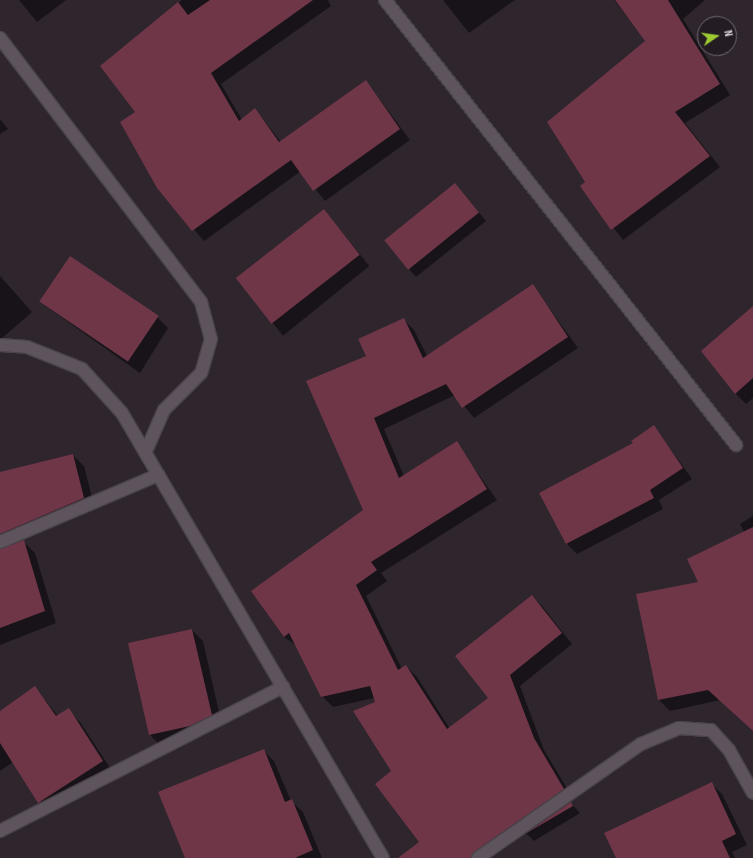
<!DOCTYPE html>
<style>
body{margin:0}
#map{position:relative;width:753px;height:858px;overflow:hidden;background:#2e252d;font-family:"Sofia Sans Condensed",sans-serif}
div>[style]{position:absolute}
.shadow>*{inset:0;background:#0007;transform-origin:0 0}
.building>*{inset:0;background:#6f3648;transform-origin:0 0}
.roads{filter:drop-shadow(1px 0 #4b434a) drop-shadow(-1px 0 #4b434a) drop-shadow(0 1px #4b434a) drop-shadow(0 -1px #4b434a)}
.minor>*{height:12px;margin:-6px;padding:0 6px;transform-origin:6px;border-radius:6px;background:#5e545d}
span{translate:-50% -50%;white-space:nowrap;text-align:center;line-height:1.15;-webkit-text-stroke:4px #241c23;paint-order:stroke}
.north{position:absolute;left:697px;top:16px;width:40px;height:40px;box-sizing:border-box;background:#241c23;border:1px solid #6f686e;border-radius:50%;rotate:77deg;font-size:11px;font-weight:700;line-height:16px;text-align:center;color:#e0dadf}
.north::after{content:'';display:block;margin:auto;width:14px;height:18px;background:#9dca31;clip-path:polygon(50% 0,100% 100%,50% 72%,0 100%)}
</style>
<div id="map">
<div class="shadow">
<div style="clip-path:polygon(19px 0,66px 0,37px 22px)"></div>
<div style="clip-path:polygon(182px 0,328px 0,331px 6px,221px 84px,242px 120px,255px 109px,281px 142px,366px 81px,410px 140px,325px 201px,301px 171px,204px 241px,158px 188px,137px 112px,102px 67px)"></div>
<div style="clip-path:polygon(443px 0,515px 0,469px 33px)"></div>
<div style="clip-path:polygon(614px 0,705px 0,683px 19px,730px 95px,685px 123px,720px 167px,623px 240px,581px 186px,586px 182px,646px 41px)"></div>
<div style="clip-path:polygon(0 119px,8px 129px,0 134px)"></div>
<div style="clip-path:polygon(455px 184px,486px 221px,416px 277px,409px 269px)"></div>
<div style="left:324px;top:210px;width:72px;height:111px;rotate:51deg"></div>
<div style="clip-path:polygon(0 276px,32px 312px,0 340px)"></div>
<div style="clip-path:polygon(533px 286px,578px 348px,474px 418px,455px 395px,384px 429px,404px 476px,456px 443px,497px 500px,381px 573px,387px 581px,366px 596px,402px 669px,406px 666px,417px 677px,450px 729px,490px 699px,532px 596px,542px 606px,572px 644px,520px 686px,544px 750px,574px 800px,570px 802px,580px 813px,534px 841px,526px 833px,491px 858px,407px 858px,420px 842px,374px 698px,333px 707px,322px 696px,297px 646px,284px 637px,252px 591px,364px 511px,368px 357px,403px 319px,414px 330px,427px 356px)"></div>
<div style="clip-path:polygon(40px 302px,157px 317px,168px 328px,140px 373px)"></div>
<div style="clip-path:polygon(753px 307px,753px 398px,746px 404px,736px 394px)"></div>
<div style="clip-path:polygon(654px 426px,692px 479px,659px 500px,663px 509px,577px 554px,567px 544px,541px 493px,634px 444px)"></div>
<div style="clip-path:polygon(73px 455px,84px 466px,95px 509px,22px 540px,35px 553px,56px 623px,0 645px,0 575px,10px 547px,0 537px,0 473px)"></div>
<div style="clip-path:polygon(753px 516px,753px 731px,720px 700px,670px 711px,659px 700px,638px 595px,700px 583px,744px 532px,740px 524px)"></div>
<div style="clip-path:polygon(192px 630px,203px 641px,222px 726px,201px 737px,161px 746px,150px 735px)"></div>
<div style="clip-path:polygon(35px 688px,58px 716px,68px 710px,80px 722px,114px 774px,50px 814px,13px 762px,0 771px,0 712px)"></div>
<div style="clip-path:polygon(263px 750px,274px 761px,291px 801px,303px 812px,322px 858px,187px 858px)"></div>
<div style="clip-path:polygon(711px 783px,722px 794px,747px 845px,732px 852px,735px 858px,617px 858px)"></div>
</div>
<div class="building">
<div style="clip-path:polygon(210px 0,313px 0,211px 73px,239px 121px,255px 108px,279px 142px,366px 80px,400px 129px,313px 191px,291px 160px,192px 231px,157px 188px,120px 122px,135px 112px,100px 66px,178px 2px,188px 15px)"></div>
<div style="clip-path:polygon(615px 0,668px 0,720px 84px,675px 112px,710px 156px,611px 230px,580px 186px,585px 182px,547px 122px,645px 41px)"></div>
<div style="left:455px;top:183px;width:38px;height:91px;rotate:51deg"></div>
<div style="left:324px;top:209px;width:58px;height:112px;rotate:52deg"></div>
<div style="left:70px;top:256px;width:107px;height:55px;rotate:34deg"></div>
<div style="clip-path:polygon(533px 284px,568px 337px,462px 408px,446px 384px,374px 418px,399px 478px,457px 441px,487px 489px,371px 562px,377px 570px,356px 585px,398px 670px,406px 665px,447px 729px,488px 698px,455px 656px,532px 595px,562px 633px,510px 675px,534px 738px,564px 789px,474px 852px,471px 858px,398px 858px,419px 842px,375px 784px,391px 771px,353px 711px,375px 702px,370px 686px,321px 697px,289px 633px,284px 637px,251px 591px,363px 510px,306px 381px,366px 356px,358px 339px,404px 318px,423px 358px)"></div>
<div style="clip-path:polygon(753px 306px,753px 378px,735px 394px,701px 351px)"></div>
<div style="clip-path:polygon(654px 425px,683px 468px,650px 490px,654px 498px,566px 544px,539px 493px,633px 443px,631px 441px)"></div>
<div style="clip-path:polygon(73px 454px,84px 498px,0 534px,0 472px)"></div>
<div style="clip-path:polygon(753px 527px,753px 731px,708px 690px,658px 700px,636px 594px,698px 582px,687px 559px)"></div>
<div style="clip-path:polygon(24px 540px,45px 611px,0 628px,0 549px)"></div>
<div style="clip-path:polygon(192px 629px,212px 715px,190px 726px,149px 735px,128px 643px)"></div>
<div style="clip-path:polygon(35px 686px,56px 716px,69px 708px,103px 761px,38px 803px,0 743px,0 711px)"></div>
<div style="clip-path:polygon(264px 749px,285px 802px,292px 799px,313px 850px,295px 858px,185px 858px,158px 792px)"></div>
<div style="clip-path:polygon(712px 782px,736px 834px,722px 841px,730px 858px,616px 858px,604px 833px)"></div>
<div style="clip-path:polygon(571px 802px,573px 806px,525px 834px)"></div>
</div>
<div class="roads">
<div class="minor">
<div style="left:385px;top:0;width:567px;rotate:51.73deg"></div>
<div style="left:0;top:38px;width:332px;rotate:52.7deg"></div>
<div style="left:201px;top:302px;width:38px;rotate:75deg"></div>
<div style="left:211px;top:339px;width:35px;rotate:106deg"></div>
<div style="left:201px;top:373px;width:52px;rotate:135deg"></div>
<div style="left:164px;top:410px;width:45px;rotate:113.7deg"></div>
<div style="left:0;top:345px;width:27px;rotate:4deg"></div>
<div style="left:27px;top:347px;width:59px;rotate:21.8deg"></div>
<div style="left:82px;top:369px;width:59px;rotate:47.7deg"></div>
<div style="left:122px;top:413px;width:516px;rotate:59.61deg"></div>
<div style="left:0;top:542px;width:172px;rotate:-23deg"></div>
<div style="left:0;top:831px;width:318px;rotate:-27deg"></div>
<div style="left:478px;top:858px;width:199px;rotate:-35deg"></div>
<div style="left:641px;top:744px;width:41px;rotate:-22.8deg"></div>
<div style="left:679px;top:728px;width:32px;rotate:4deg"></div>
<div style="left:711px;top:730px;width:27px;rotate:48deg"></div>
<div style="left:729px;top:750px;width:49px;rotate:60.8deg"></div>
</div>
</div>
<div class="north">N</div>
</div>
